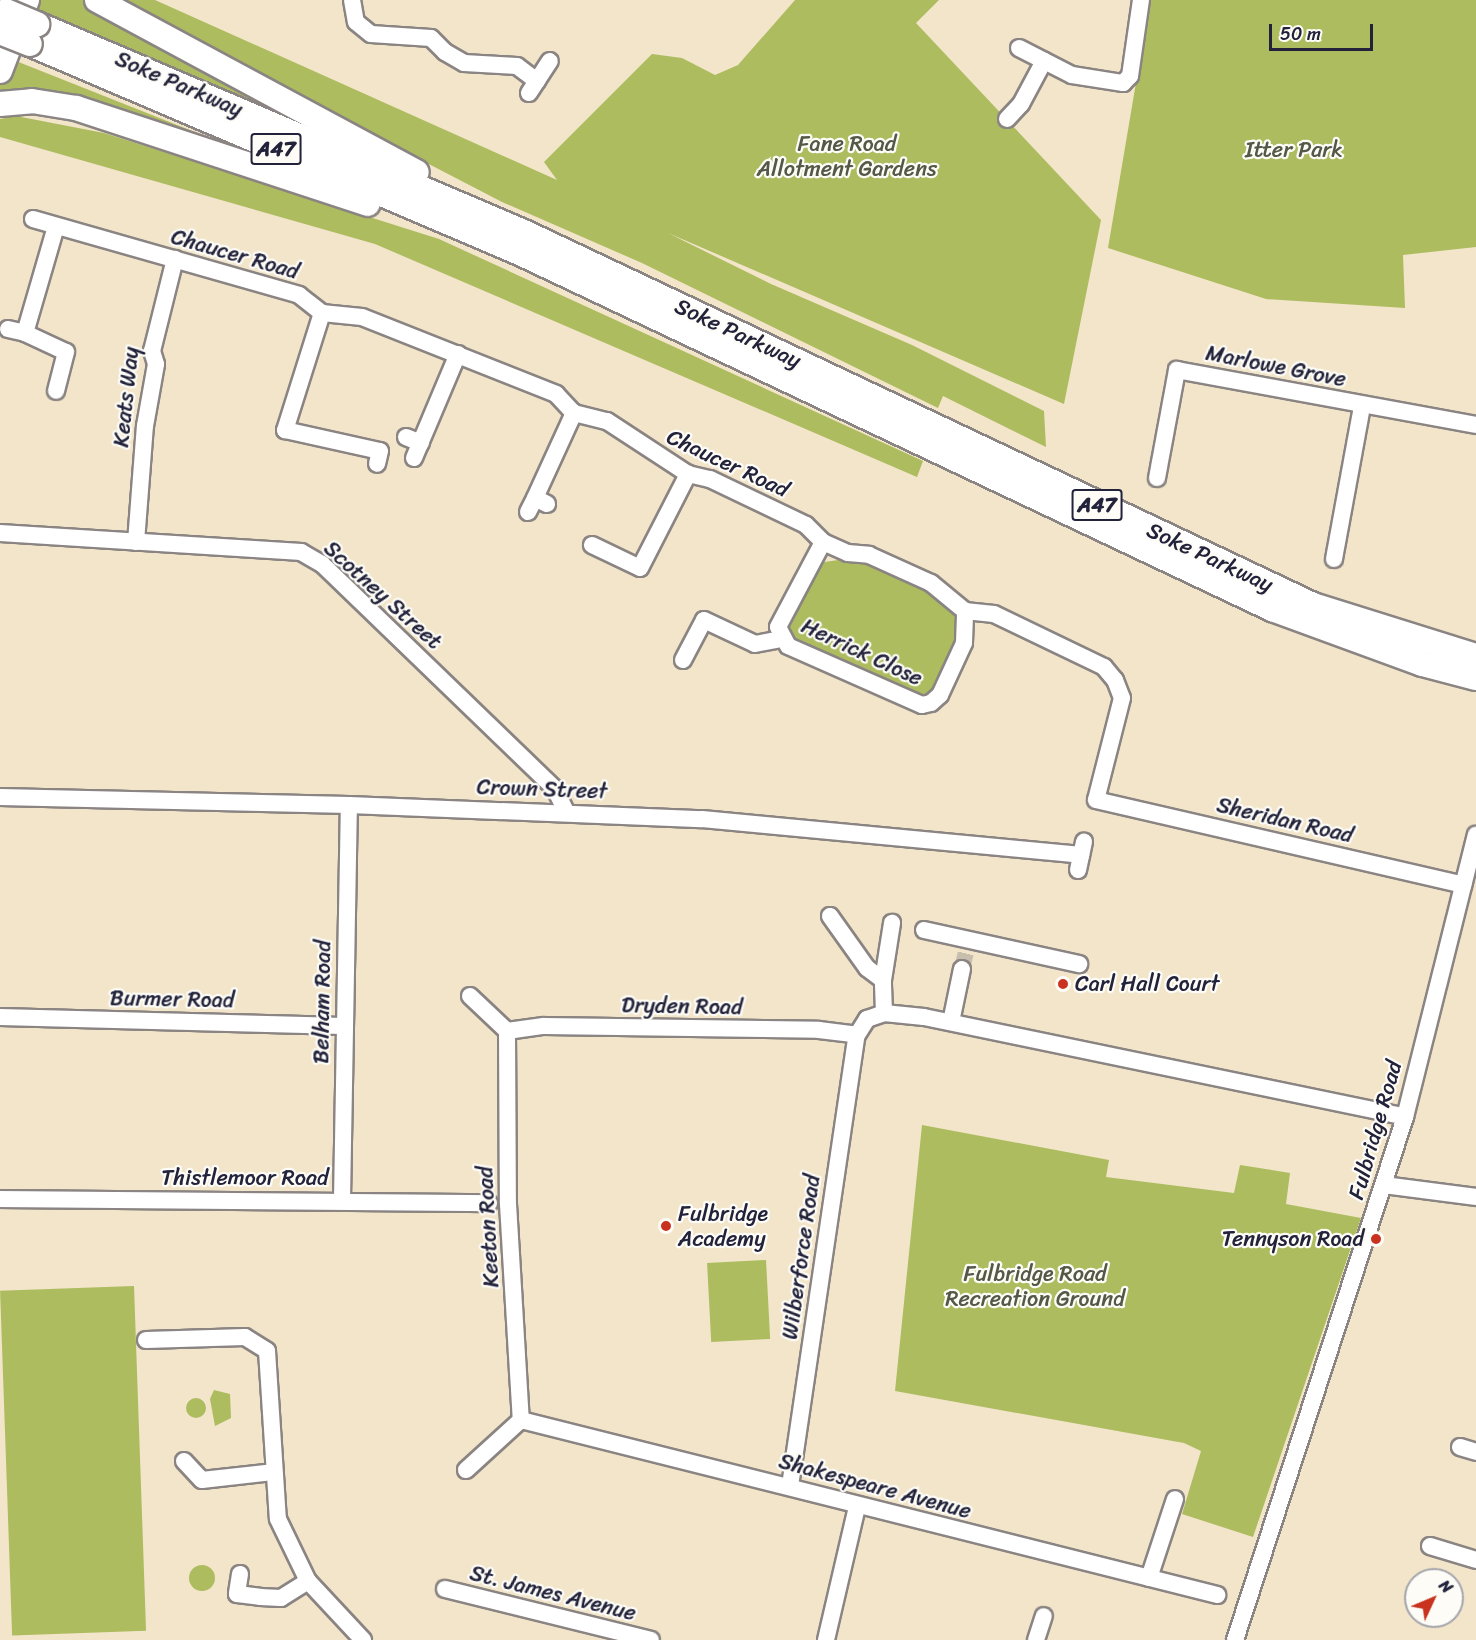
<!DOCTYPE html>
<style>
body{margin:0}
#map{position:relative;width:1476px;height:1640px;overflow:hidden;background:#f2e5ca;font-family:Sriracha,sans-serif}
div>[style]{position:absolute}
.green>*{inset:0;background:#adbc5e;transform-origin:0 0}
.round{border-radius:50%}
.minor-tunnel>*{height:16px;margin-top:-8px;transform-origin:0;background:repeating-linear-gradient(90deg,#c8bead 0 16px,transparent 0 24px)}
.roads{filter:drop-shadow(2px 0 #8a8482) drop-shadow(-2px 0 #8a8482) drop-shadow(0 2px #8a8482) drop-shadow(0 -2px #8a8482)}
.minor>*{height:16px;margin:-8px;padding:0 8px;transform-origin:8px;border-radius:8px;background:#fff}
.highway>*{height:24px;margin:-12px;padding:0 12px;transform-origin:12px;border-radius:12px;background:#fff}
.bridges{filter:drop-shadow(2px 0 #8a8482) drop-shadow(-2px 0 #8a8482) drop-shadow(0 2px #8a8482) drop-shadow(0 -2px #8a8482)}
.highway-bridge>*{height:24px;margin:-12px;padding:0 12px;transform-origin:12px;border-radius:12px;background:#fff}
.dots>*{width:16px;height:16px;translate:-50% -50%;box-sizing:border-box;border:3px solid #fdfcf7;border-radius:50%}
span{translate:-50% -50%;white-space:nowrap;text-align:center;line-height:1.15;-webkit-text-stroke:4.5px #fdfcf7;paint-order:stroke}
.shield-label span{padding:2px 4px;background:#fdfcf7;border:2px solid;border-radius:4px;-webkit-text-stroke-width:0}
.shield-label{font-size:21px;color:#22223b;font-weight:700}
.street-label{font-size:22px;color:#22223b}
.park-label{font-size:22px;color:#535847}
.poi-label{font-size:22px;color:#22223b}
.left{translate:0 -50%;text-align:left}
.right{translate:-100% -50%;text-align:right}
.north{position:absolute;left:1404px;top:1568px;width:60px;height:60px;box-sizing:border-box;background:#fdfcf7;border:2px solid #a5a5ac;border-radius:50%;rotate:46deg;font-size:16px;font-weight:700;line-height:24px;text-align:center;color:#22223b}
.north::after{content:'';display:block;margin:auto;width:21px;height:27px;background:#c8321e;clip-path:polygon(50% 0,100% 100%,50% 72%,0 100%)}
.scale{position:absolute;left:1269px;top:24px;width:104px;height:27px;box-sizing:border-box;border:3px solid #22223b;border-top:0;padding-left:8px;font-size:18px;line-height:21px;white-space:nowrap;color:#22223b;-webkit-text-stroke:4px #fdfcf7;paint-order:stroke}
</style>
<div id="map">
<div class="green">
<div style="clip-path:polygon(39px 0,87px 0,329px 134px,329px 140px,35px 11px)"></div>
<div style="clip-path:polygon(123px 0,155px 0,557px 180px,544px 162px,652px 54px,682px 58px,715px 75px,738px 65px,795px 0,939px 0,916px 23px,1101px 220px,1064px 404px,668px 233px,771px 284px,912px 345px,1044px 411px,1046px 447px,943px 396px,938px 408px,642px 263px,502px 202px,236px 64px)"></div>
<div style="clip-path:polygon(1150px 0,1476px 0,1476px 247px,1403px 255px,1405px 308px,1266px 299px,1108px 248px)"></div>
<div style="clip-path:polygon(16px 61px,235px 148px,0 97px,0 84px)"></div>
<div style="clip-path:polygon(16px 116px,104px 133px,439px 239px,923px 461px,917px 477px,375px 244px,0 137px,0 119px)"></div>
<div style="clip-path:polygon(845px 559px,866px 560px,916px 582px,952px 608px,959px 625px,959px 638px,936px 692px,924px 700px,790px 638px,785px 626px,818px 563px)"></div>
<div style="clip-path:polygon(922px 1125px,1109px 1160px,1106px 1177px,1234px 1193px,1240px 1165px,1290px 1173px,1286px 1204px,1361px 1218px,1253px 1537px,1182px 1514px,1201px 1451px,1184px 1443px,895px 1391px)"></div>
<div style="left:766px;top:1260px;width:79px;height:59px;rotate:87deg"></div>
<div style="left:134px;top:1286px;width:345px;height:134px;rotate:88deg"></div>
<div style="clip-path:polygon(214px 1390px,230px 1394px,231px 1418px,215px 1426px,210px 1399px)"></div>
<div class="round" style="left:186px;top:1398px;width:20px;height:20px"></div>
<div class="round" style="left:189px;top:1565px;width:26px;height:26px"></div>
</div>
<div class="minor-tunnel">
<div style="left:962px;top:969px;width:23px;rotate:-77deg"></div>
</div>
<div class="roads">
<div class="minor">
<div style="left:352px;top:0;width:22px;rotate:80deg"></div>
<div style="left:356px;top:22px;width:19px;rotate:39deg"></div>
<div style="left:371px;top:34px;width:60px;rotate:3.8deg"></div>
<div style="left:431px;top:38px;width:20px;rotate:45deg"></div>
<div style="left:445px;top:52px;width:22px;rotate:30deg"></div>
<div style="left:464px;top:63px;width:53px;rotate:3.2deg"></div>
<div style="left:517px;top:66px;width:25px;rotate:37deg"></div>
<div style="left:1019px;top:48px;width:59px;rotate:27deg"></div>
<div style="left:1072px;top:75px;width:52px;rotate:8.9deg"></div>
<div style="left:1123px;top:83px;width:10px;rotate:-45deg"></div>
<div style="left:1130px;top:76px;width:77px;rotate:-81.8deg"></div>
<div style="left:529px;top:93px;width:38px;rotate:-57deg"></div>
<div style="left:1007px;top:119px;width:21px;rotate:-47deg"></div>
<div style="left:1021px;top:104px;width:49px;rotate:-61.9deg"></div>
<div style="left:33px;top:219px;width:277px;rotate:15.9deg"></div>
<div style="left:299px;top:295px;width:29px;rotate:38deg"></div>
<div style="left:322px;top:313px;width:40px;rotate:5.7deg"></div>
<div style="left:362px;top:317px;width:209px;rotate:21.6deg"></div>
<div style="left:556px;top:394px;width:26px;rotate:47deg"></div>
<div style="left:574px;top:413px;width:34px;rotate:14deg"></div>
<div style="left:607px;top:421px;width:97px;rotate:33.2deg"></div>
<div style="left:688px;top:474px;width:23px;rotate:13deg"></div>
<div style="left:710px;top:479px;width:106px;rotate:25.6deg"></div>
<div style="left:806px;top:525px;width:24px;rotate:45deg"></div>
<div style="left:823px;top:542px;width:27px;rotate:24deg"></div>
<div style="left:848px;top:553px;width:21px;rotate:5deg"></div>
<div style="left:869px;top:555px;width:68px;rotate:24.3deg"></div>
<div style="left:931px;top:583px;width:44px;rotate:39.5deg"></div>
<div style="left:965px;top:611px;width:29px;rotate:6deg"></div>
<div style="left:994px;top:614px;width:122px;rotate:25.7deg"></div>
<div style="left:1104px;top:667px;width:17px;rotate:50deg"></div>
<div style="left:1115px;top:680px;width:19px;rotate:69deg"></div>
<div style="left:1122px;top:698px;width:105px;rotate:104.3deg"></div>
<div style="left:1096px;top:800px;width:377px;rotate:13deg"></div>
<div style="left:322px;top:313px;width:123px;rotate:107.5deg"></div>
<div style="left:285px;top:430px;width:97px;rotate:12.5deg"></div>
<div style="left:380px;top:451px;width:13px;rotate:103deg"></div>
<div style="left:8px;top:329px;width:17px;rotate:13deg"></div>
<div style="left:25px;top:333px;width:111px;rotate:-73.8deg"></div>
<div style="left:25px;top:333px;width:45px;rotate:24.9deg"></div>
<div style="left:66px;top:352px;width:40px;rotate:104.4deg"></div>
<div style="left:406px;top:437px;width:16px;rotate:22deg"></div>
<div style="left:414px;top:458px;width:113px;rotate:-67.1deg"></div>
<div style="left:1157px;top:478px;width:110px;rotate:-79.5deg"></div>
<div style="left:1177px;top:370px;width:304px;rotate:10.4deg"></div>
<div style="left:547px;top:504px;width:13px;rotate:-153deg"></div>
<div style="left:535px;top:498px;width:94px;rotate:-65.4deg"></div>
<div style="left:528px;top:512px;width:16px;rotate:-63deg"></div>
<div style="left:0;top:533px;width:302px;rotate:3.6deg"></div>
<div style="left:301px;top:552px;width:24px;rotate:30deg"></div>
<div style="left:322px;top:564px;width:324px;rotate:44deg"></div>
<div style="left:555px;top:789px;width:25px;rotate:64deg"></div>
<div style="left:136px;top:542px;width:116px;rotate:-85.6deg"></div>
<div style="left:145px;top:426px;width:63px;rotate:-79.9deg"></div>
<div style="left:156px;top:364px;width:14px;rotate:-107deg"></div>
<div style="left:152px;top:351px;width:95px;rotate:-76deg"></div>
<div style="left:823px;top:542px;width:96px;rotate:117.9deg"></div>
<div style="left:778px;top:627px;width:21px;rotate:62deg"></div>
<div style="left:788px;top:646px;width:146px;rotate:23.8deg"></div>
<div style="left:922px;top:705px;width:9px;rotate:-13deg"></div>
<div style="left:931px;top:703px;width:12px;rotate:-42deg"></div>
<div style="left:940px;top:695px;width:57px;rotate:-65.2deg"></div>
<div style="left:964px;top:643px;width:32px;rotate:-88deg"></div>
<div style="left:592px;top:545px;width:53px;rotate:25.6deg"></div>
<div style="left:640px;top:568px;width:106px;rotate:-62.9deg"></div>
<div style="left:1334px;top:559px;width:156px;rotate:-79.6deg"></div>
<div style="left:683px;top:660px;width:45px;rotate:-62.3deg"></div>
<div style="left:704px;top:620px;width:56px;rotate:25.2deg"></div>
<div style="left:755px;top:644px;width:26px;rotate:-11deg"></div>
<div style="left:0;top:797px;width:349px;rotate:1.3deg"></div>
<div style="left:349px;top:805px;width:353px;rotate:2.3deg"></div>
<div style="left:702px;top:819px;width:381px;rotate:5.4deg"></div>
<div style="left:1078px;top:870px;width:29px;rotate:-78deg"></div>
<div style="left:830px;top:916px;width:64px;rotate:54.6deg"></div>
<div style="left:867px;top:968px;width:20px;rotate:37deg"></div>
<div style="left:924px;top:930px;width:159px;rotate:12.4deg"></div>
<div style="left:470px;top:996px;width:51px;rotate:43.4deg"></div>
<div style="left:884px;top:1013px;width:33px;rotate:-92deg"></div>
<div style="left:883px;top:980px;width:58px;rotate:-81deg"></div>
<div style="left:0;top:1017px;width:343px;rotate:1.5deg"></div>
<div style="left:951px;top:1022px;width:54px;rotate:-78.3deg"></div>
<div style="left:507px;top:1031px;width:173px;rotate:89.7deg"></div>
<div style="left:508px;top:1204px;width:216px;rotate:86.6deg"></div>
<div style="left:507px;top:1031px;width:37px;rotate:-8deg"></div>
<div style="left:544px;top:1026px;width:275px;rotate:0.8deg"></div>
<div style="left:819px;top:1030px;width:38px;rotate:7deg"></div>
<div style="left:1384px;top:1185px;width:93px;rotate:7.4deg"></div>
<div style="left:0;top:1199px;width:489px;rotate:0.5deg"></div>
<div style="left:342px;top:1200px;width:395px;rotate:-89deg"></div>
<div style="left:146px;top:1340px;width:99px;rotate:-1.7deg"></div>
<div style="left:245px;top:1337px;width:26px;rotate:32deg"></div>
<div style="left:267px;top:1351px;width:168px;rotate:86.3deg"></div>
<div style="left:278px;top:1519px;width:69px;rotate:64.2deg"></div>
<div style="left:308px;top:1581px;width:81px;rotate:47deg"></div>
<div style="left:521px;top:1420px;width:718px;rotate:14.11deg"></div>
<div style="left:1460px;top:1447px;width:17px;rotate:17deg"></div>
<div style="left:184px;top:1461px;width:26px;rotate:47deg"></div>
<div style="left:202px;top:1480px;width:71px;rotate:-6.4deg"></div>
<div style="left:466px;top:1470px;width:74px;rotate:-42.3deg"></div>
<div style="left:790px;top:1486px;width:456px;rotate:-81.6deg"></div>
<div style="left:857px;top:1035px;width:19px;rotate:-58deg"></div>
<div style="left:867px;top:1019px;width:18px;rotate:-19deg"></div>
<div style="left:884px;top:1013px;width:40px;rotate:5.7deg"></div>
<div style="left:924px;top:1017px;width:491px;rotate:11.7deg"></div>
<div style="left:1430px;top:1546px;width:48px;rotate:16.9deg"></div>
<div style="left:240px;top:1574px;width:20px;rotate:99deg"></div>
<div style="left:237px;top:1594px;width:23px;rotate:7deg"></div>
<div style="left:260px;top:1597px;width:21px;rotate:3deg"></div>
<div style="left:281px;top:1598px;width:32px;rotate:-32deg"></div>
<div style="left:1149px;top:1578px;width:83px;rotate:-71.8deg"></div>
<div style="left:445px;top:1589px;width:212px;rotate:13.9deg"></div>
<div style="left:826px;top:1640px;width:137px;rotate:-76.9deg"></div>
<div style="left:1036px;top:1640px;width:25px;rotate:-72deg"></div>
<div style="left:1235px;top:1640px;width:550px;rotate:-71.99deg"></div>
<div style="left:1405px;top:1117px;width:291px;rotate:-75.9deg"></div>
</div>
<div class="highway">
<div style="left:97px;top:0;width:363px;rotate:28.3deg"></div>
<div style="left:37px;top:24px;width:532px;rotate:23.14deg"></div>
<div style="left:526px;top:233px;width:870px;rotate:25.3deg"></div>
<div style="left:1313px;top:605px;width:171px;rotate:17.4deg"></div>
<div style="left:30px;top:44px;width:535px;rotate:23.11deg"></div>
<div style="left:522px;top:254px;width:830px;rotate:25.33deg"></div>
<div style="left:1272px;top:609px;width:160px;rotate:20.1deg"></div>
<div style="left:1422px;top:664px;width:56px;rotate:14.5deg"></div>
<div style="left:0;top:71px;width:76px;rotate:-69.2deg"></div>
<div style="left:0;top:104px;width:32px;rotate:-5deg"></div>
<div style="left:32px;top:101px;width:45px;rotate:9deg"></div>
<div style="left:76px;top:108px;width:307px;rotate:18.2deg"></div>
</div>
</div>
<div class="bridges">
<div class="highway-bridge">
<div style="left:6px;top:11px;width:34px;rotate:23deg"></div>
<div style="left:0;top:32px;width:32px;rotate:22deg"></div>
</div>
</div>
<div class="dots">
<div style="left:1063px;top:984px;background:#c8321e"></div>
<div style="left:666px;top:1226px;background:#c8321e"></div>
<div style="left:1376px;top:1239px;background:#c8321e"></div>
</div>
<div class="shield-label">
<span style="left:276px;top:149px">A47</span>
<span style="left:1097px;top:505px">A47</span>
</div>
<div class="street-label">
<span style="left:179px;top:84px;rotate:23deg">Soke Parkway</span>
<span style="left:235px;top:254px;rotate:16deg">Chaucer Road</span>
<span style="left:738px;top:333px;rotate:25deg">Soke Parkway</span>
<span style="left:1276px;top:366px;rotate:11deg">Marlowe Grove</span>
<span style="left:126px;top:397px;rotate:-84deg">Keats Way</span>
<span style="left:728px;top:463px;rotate:25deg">Chaucer Road</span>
<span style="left:1210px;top:557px;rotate:25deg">Soke Parkway</span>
<span style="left:383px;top:595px;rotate:42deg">Scotney Street</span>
<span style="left:862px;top:652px;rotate:25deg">Herrick Close</span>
<span style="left:542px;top:789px;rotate:2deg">Crown Street</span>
<span style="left:1285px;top:820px;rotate:13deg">Sheridan Road</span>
<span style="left:172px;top:999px;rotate:1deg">Burmer Road</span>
<span style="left:322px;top:1002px;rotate:-89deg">Belham Road</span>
<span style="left:682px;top:1006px;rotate:1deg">Dryden Road</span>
<span style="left:1375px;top:1130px;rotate:-74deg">Fulbridge Road</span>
<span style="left:245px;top:1178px">Thistlemoor Road</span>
<span style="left:488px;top:1227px;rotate:-93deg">Keeton Road</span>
<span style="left:801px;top:1257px;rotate:-82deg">Wilberforce Road</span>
<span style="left:875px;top:1486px;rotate:15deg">Shakespeare Avenue</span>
<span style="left:553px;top:1593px;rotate:14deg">St. James Avenue</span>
</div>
<div class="park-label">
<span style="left:847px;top:156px">Fane Road<br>Allotment Gardens</span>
<span style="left:1294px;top:150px">Itter Park</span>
<span style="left:1035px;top:1286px">Fulbridge Road<br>Recreation Ground</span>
</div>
<div class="poi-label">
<span class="left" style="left:1075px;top:984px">Carl Hall Court</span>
<span class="left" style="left:678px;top:1226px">Fulbridge<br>Academy</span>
<span class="right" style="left:1364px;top:1239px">Tennyson Road</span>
</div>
<div class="north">N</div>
<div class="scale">50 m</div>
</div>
